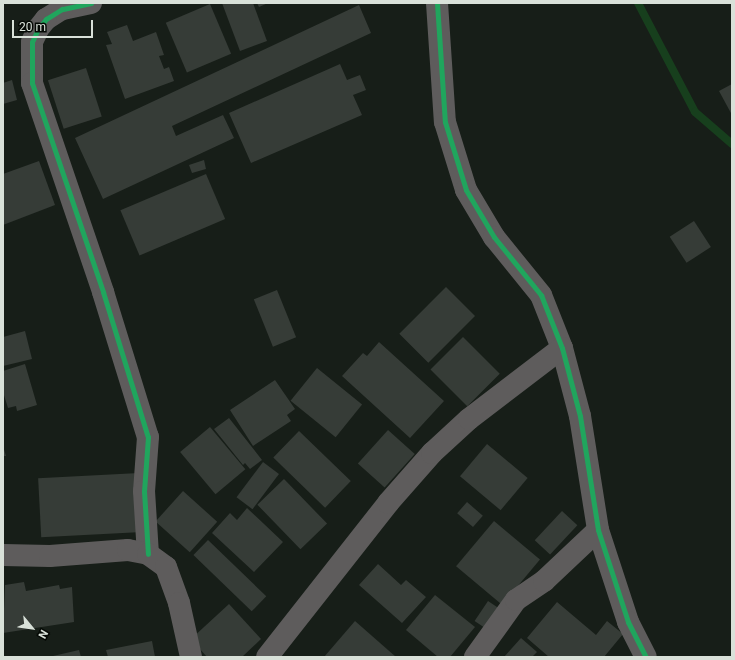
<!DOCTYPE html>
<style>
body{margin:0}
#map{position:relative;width:735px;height:660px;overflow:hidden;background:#171e18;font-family:Roboto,sans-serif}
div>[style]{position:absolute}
.stream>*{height:8px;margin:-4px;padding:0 4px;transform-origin:4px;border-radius:4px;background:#173f1d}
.building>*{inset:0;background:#363c37;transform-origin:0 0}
.minor>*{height:22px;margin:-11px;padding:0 11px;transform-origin:11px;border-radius:11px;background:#5e5c5c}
.cycleway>*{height:5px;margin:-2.5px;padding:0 2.5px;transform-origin:2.5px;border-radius:2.5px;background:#20a55d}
span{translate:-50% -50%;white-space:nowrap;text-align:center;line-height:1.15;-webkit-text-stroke:3px #050905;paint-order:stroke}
.frame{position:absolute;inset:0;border:4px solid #d9e1d9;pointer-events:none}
.north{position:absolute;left:12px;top:608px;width:40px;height:40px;-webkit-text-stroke:3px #050905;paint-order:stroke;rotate:119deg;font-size:11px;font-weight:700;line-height:16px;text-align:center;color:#d9e1d9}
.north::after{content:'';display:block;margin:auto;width:14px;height:18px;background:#d9e1d9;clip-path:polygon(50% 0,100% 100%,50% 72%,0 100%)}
.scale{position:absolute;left:12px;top:20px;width:81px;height:18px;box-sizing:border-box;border:2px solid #d9e1d9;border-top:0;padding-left:5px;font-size:12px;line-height:14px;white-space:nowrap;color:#d9e1d9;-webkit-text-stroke:3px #050905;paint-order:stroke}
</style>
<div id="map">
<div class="stream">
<div style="left:638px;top:3px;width:123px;rotate:62.4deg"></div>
<div style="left:695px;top:112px;width:49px;rotate:40.9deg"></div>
</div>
<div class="building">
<div style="clip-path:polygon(222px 3px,253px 3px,267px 41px,240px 51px)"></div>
<div style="clip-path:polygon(257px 3px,268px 3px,259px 7px)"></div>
<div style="left:210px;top:4px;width:54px;height:48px;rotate:67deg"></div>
<div style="clip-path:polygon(359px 5px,371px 33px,172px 126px,176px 136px,223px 115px,234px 138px,103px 199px,75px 138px)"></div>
<div style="clip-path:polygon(127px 25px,133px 41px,156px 32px,164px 55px,159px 56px,164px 69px,169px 67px,174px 81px,125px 99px,106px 45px,112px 44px,107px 32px)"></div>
<div style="clip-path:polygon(340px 64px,347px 80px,360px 75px,366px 90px,353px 95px,362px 115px,251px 163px,229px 113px)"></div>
<div style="left:86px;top:68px;width:51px;height:40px;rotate:72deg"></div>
<div style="clip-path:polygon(12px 80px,17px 100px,3px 104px,3px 83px)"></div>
<div style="clip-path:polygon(732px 84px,732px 115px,719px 91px)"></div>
<div style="clip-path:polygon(204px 160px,206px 169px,192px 173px,189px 165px)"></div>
<div style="clip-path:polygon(39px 161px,55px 205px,3px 225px,3px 174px)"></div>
<div style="left:206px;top:174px;width:49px;height:93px;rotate:67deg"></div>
<div style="left:694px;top:221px;width:31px;height:29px;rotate:57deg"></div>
<div style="left:446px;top:287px;width:41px;height:66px;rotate:45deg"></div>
<div style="left:277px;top:290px;width:51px;height:25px;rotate:68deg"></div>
<div style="clip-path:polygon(25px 331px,32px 359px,3px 366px,3px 337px)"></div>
<div style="left:463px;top:337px;width:52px;height:46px;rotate:45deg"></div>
<div style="clip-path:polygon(379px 342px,444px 401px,410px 438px,342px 376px,363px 353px,367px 356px)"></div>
<div style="clip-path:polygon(25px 364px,37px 405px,17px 411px,16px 406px,8px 408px,3px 392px,3px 371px)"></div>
<div style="left:317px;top:368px;width:58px;height:42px;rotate:39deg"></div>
<div style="clip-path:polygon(275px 380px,295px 409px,287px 415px,291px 421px,253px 446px,230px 410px)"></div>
<div style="clip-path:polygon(229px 418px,262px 460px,250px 469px,245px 463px,243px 465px,214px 429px)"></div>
<div style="left:210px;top:427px;width:55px;height:39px;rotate:50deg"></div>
<div style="left:388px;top:430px;width:36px;height:45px;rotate:42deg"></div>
<div style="left:299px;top:431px;width:72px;height:37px;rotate:44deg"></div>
<div style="left:487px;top:444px;width:53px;height:42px;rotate:40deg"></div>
<div style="clip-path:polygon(3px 446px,6px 456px,3px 456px)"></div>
<div style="left:263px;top:462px;width:20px;height:44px;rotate:37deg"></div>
<div style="left:139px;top:473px;width:59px;height:101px;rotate:87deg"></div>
<div style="left:284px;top:479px;width:62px;height:37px;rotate:46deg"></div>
<div style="left:183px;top:491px;width:46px;height:41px;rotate:42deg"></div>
<div style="left:467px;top:502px;width:21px;height:15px;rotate:41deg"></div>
<div style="clip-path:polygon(247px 508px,283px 542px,254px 572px,212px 533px,230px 513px,237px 520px)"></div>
<div style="left:562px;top:511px;width:21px;height:40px;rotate:43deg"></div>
<div style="left:494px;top:521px;width:60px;height:59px;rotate:40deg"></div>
<div style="left:208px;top:540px;width:81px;height:21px;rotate:44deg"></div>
<div style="clip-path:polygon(378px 564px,401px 585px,406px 580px,426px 597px,402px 623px,359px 585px)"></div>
<div style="clip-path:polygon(24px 582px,26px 591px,59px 585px,60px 589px,72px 587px,74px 622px,3px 633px,5px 585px)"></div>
<div style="clip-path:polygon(435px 595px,475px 627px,450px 657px,438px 657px,406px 630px)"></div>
<div style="left:488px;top:601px;width:14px;height:24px;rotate:34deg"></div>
<div style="clip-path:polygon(557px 602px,596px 635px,607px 621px,623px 634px,604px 657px,549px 657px,527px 638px)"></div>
<div style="clip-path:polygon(229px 604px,261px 639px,242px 657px,207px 657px,191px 639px)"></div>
<div style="clip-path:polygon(355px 621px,396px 657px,324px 657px)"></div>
<div style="clip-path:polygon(521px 638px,537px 652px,532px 657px,504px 657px)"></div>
<div style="clip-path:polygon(152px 641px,155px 657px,108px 657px,106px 650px)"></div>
<div style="clip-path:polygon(79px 650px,81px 657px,53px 657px,53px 656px)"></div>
</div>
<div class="minor">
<div style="left:91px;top:3px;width:30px;rotate:168deg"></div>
<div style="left:62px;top:9px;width:19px;rotate:148deg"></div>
<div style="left:46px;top:19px;width:13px;rotate:129deg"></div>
<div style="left:38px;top:29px;width:14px;rotate:115deg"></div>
<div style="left:32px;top:42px;width:41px;rotate:90deg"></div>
<div style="left:32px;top:83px;width:221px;rotate:71.2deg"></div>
<div style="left:103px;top:292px;width:152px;rotate:72.8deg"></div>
<div style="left:148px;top:437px;width:54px;rotate:94.2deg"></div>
<div style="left:144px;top:491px;width:63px;rotate:86.4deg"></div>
<div style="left:437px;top:3px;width:119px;rotate:86.2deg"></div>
<div style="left:445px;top:122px;width:71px;rotate:72.8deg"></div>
<div style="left:466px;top:190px;width:55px;rotate:59.2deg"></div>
<div style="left:494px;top:237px;width:75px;rotate:51deg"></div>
<div style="left:541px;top:295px;width:57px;rotate:68.4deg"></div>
<div style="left:562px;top:348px;width:70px;rotate:75.2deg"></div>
<div style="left:580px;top:416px;width:115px;rotate:81deg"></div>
<div style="left:598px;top:530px;width:97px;rotate:71.9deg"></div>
<div style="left:628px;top:622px;width:39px;rotate:63deg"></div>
<div style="left:3px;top:555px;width:47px;rotate:1.2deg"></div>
<div style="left:50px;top:556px;width:78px;rotate:-4.4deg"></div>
<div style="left:128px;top:550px;width:20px;rotate:11deg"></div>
<div style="left:148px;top:554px;width:22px;rotate:36deg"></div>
<div style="left:166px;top:567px;width:38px;rotate:70deg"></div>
<div style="left:179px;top:603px;width:55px;rotate:77.5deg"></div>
<div style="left:267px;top:657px;width:196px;rotate:-51.8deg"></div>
<div style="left:388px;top:503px;width:67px;rotate:-48.7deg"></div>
<div style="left:432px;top:453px;width:50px;rotate:-42.6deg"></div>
<div style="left:469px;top:419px;width:117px;rotate:-37.4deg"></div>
<div style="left:475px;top:657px;width:70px;rotate:-54.3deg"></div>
<div style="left:516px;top:600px;width:34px;rotate:-34deg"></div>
<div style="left:544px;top:581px;width:74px;rotate:-43.4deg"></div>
</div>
<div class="cycleway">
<div style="left:91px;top:3px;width:30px;rotate:168deg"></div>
<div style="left:62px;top:9px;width:19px;rotate:148deg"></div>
<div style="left:46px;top:19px;width:13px;rotate:129deg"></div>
<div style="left:38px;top:29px;width:14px;rotate:115deg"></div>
<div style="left:32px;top:42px;width:41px;rotate:90deg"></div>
<div style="left:32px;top:83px;width:221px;rotate:71.2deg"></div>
<div style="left:103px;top:292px;width:152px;rotate:72.8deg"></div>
<div style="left:148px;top:437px;width:54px;rotate:94.2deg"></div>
<div style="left:144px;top:491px;width:63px;rotate:86.4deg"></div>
<div style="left:437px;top:3px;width:119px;rotate:86.2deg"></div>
<div style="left:445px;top:122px;width:71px;rotate:72.8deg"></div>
<div style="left:466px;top:190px;width:55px;rotate:59.2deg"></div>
<div style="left:494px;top:237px;width:75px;rotate:51deg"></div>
<div style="left:541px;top:295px;width:57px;rotate:68.4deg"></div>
<div style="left:562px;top:348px;width:70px;rotate:75.2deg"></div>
<div style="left:580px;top:416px;width:115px;rotate:81deg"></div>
<div style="left:598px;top:530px;width:97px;rotate:71.9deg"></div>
<div style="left:628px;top:622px;width:39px;rotate:63deg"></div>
</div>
<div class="frame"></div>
<div class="north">N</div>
<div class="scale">20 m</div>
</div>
